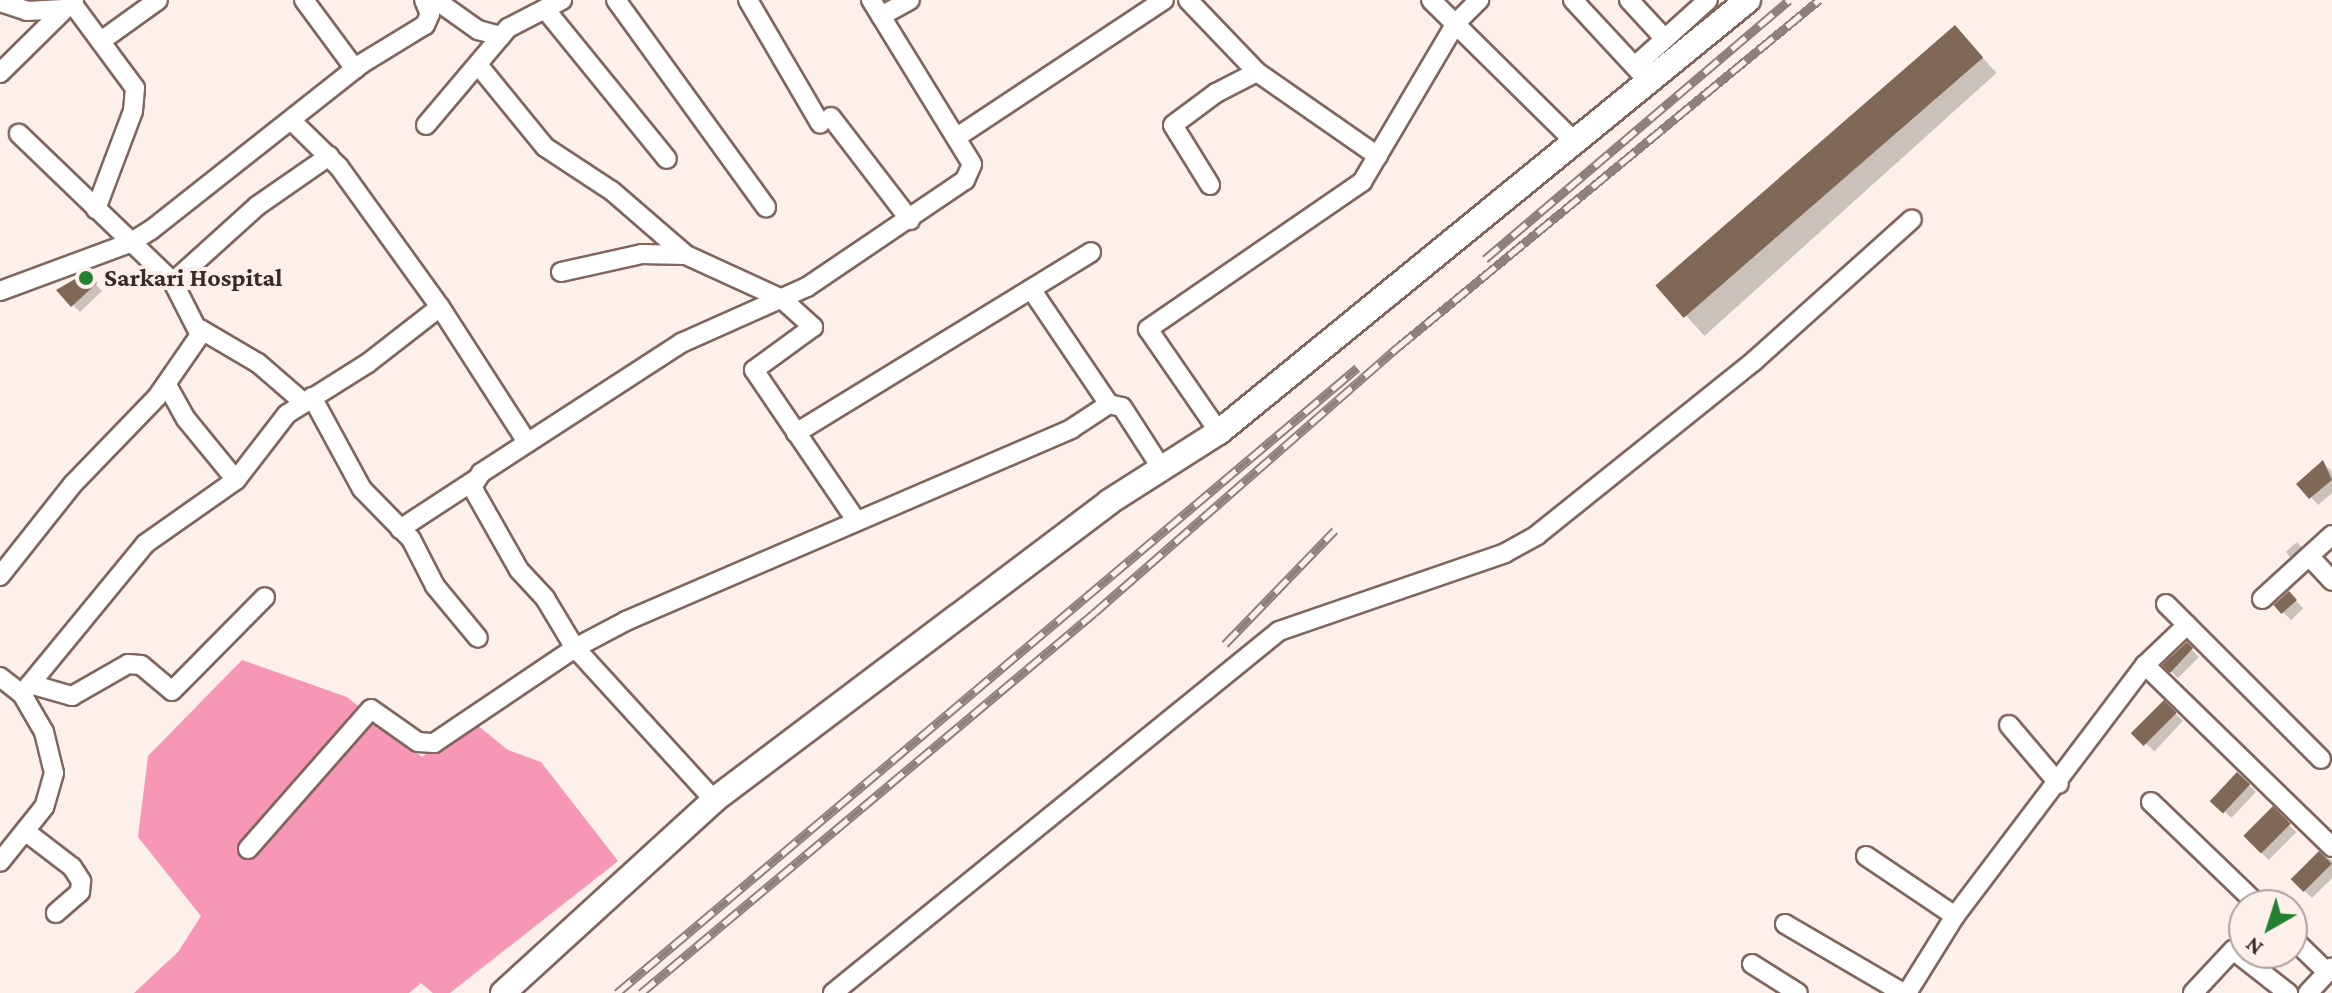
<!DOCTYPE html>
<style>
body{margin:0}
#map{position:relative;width:2332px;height:993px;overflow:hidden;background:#fdf0eb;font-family:"Crimson Pro",serif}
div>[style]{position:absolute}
.water>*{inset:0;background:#f796b5}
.shadow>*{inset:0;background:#0003;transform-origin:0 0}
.building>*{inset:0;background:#7f6956;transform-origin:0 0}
.roads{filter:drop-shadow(2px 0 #82665c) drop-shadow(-2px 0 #82665c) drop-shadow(0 2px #82665c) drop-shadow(0 -2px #82665c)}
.street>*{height:18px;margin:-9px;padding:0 9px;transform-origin:9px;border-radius:9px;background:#fff}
.secondary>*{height:24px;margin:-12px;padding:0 12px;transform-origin:12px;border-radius:12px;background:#fff}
.rail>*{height:9px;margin-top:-4.5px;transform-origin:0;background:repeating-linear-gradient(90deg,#fdf0eb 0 18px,#8e817c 0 36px);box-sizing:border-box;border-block:2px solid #8e817c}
.dots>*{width:22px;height:22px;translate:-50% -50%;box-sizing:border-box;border:4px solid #fdf0eb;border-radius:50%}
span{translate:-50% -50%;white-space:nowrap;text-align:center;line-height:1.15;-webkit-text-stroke:8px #fdf0eb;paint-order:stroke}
.poi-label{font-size:26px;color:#382b27;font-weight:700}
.left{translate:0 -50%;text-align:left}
.north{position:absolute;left:2228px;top:889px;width:80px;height:80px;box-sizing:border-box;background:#fdf0eb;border:2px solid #aea19d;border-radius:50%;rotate:219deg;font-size:22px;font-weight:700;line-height:32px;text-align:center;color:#382b27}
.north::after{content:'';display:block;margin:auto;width:28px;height:36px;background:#228031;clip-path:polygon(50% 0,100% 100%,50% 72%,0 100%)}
</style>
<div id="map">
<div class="water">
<div style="clip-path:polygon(242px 660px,347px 697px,422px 757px,472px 721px,508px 750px,541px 762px,618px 861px,450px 993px,433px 993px,421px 983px,409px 993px,134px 993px,178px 952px,201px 916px,138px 837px,148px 756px)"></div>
</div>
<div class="shadow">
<div style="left:1955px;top:27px;width:62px;height:393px;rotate:48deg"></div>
<div style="clip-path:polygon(86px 274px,102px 291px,80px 312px,59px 291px)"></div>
<div style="clip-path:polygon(2323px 463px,2332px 472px,2332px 493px,2318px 505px,2299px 484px)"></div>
<div style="left:2297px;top:542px;width:11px;height:15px;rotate:49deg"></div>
<div style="left:2289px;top:594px;width:20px;height:17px;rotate:45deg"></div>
<div style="left:2187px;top:645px;width:17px;height:30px;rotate:45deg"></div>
<div style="left:2164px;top:703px;width:26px;height:42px;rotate:43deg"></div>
<div style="left:2237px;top:774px;width:26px;height:36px;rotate:43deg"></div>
<div style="left:2273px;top:809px;width:33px;height:39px;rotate:45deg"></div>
<div style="clip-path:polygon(2320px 854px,2332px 860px,2332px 878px,2312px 898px,2293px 880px)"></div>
</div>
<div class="building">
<div style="left:1955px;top:25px;width:43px;height:397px;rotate:49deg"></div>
<div style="clip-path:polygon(87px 272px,97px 283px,71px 307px,56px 290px)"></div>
<div style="clip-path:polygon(2323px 460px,2332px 480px,2309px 499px,2296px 484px)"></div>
<div style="left:2289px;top:591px;width:12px;height:21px;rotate:48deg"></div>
<div style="clip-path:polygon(2187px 642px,2193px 648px,2170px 673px,2162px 665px)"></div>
<div style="left:2164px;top:700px;width:18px;height:47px;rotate:45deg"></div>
<div style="left:2237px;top:772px;width:18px;height:40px;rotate:43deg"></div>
<div style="left:2273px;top:806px;width:25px;height:42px;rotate:45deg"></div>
<div style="left:2319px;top:851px;width:18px;height:40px;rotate:45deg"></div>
</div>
<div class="roads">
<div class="street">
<div style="left:304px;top:0;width:86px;rotate:53.5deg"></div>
<div style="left:616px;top:0;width:256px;rotate:54.1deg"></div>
<div style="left:748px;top:0;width:143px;rotate:59.7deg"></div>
<div style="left:1188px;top:0;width:100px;rotate:46.2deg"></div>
<div style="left:1257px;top:72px;width:147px;rotate:34.8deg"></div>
<div style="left:1431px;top:0;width:202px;rotate:44.6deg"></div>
<div style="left:1573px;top:0;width:112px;rotate:47.2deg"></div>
<div style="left:1629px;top:0;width:53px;rotate:47.3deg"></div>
<div style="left:0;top:2px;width:28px;rotate:18deg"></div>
<div style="left:27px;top:11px;width:37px;rotate:-3deg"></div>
<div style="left:72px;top:3px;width:106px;rotate:53.5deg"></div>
<div style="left:135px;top:88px;width:23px;rotate:95deg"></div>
<div style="left:133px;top:111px;width:105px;rotate:110.7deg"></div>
<div style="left:440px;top:3px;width:47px;rotate:35.4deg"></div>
<div style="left:478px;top:30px;width:24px;rotate:15deg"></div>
<div style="left:545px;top:9px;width:193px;rotate:50.9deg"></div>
<div style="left:881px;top:16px;width:33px;rotate:-29deg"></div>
<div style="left:101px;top:41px;width:70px;rotate:-35.7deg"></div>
<div style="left:479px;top:66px;width:104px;rotate:50.8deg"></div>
<div style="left:545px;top:147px;width:80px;rotate:33.3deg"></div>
<div style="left:612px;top:191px;width:98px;rotate:40.9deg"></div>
<div style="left:1635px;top:66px;width:98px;rotate:-42.1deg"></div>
<div style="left:0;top:73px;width:104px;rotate:-44.6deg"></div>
<div style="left:831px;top:117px;width:130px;rotate:52.5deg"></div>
<div style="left:426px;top:125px;width:127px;rotate:-49.8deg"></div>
<div style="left:508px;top:28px;width:61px;rotate:-27.4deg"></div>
<div style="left:957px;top:137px;width:248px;rotate:-33.5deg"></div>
<div style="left:1210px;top:185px;width:70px;rotate:-121.7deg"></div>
<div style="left:1173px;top:125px;width:54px;rotate:-36.7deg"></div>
<div style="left:1216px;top:93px;width:46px;rotate:-27.1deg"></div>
<div style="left:561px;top:272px;width:83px;rotate:-12.5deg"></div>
<div style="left:642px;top:254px;width:44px;rotate:1.3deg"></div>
<div style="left:686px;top:255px;width:106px;rotate:24.6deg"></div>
<div style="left:782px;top:299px;width:42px;rotate:42.1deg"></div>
<div style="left:813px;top:327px;width:73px;rotate:143.9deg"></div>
<div style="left:754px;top:370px;width:181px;rotate:55.8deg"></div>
<div style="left:173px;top:282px;width:113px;rotate:-42.1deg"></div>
<div style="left:257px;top:206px;width:88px;rotate:-34.8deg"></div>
<div style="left:1031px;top:289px;width:139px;rotate:55.9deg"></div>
<div style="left:0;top:291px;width:139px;rotate:-20.3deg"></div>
<div style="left:130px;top:243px;width:25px;rotate:-32deg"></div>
<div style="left:151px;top:230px;width:268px;rotate:-38.3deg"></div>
<div style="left:361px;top:64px;width:75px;rotate:-31.4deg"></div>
<div style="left:425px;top:25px;width:12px;rotate:-66deg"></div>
<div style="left:430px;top:14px;width:15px;rotate:-113deg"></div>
<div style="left:440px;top:307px;width:161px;rotate:57.2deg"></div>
<div style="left:200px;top:329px;width:67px;rotate:30.4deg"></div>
<div style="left:258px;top:363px;width:60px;rotate:40.9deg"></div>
<div style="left:167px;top:385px;width:39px;rotate:61deg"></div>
<div style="left:186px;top:419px;width:79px;rotate:50.7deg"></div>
<div style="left:312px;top:397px;width:105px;rotate:61.5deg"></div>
<div style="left:362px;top:489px;width:70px;rotate:45.6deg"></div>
<div style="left:411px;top:539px;width:53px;rotate:62.9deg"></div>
<div style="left:435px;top:586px;width:67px;rotate:50.4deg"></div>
<div style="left:1219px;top:432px;width:125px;rotate:-124.6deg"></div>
<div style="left:1148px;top:329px;width:260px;rotate:-34.5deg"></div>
<div style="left:1362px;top:182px;width:185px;rotate:-59.4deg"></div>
<div style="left:1456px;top:23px;width:33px;rotate:-45deg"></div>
<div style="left:796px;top:433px;width:346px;rotate:-31.5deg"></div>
<div style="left:400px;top:529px;width:90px;rotate:-33.2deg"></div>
<div style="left:2309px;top:556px;width:34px;rotate:47deg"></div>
<div style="left:0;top:576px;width:117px;rotate:-51.6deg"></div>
<div style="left:73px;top:484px;width:121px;rotate:-46deg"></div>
<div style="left:157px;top:397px;width:75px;rotate:-55.3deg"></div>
<div style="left:200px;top:335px;width:59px;rotate:-117deg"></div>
<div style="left:173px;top:282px;width:214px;rotate:-136.1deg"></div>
<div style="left:2262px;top:599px;width:95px;rotate:-42.4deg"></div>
<div style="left:2166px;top:604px;width:219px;rotate:45deg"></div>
<div style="left:2145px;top:665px;width:261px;rotate:44.2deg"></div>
<div style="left:0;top:677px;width:28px;rotate:38deg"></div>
<div style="left:22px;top:694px;width:44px;rotate:59.9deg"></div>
<div style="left:44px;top:732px;width:42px;rotate:76.3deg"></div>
<div style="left:54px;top:773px;width:35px;rotate:106deg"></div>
<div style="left:44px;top:807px;width:70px;rotate:128.7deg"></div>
<div style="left:30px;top:684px;width:44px;rotate:15.9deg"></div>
<div style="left:72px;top:696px;width:64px;rotate:-29.7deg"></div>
<div style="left:128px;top:664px;width:13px;rotate:4deg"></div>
<div style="left:141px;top:665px;width:40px;rotate:40deg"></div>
<div style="left:172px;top:691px;width:132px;rotate:-45.3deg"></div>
<div style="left:22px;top:694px;width:194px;rotate:-50.6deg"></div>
<div style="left:145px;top:544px;width:111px;rotate:-35.1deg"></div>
<div style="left:236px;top:480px;width:83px;rotate:-52.3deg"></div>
<div style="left:287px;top:414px;width:96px;rotate:-32.2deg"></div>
<div style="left:368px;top:363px;width:91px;rotate:-37.9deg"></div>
<div style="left:440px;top:307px;width:173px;rotate:-125.8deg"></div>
<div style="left:339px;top:167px;width:67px;rotate:-135.6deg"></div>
<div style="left:2009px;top:725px;width:77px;rotate:49.7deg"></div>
<div style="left:714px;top:800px;width:206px;rotate:-132.4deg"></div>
<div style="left:575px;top:648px;width:58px;rotate:-121deg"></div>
<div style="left:545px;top:598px;width:38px;rotate:-133deg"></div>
<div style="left:519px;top:570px;width:95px;rotate:-119.5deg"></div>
<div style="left:472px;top:487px;width:17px;rotate:-57deg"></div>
<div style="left:481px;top:473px;width:239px;rotate:-33deg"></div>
<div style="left:681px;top:343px;width:138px;rotate:-24deg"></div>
<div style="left:807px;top:287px;width:191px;rotate:-34.1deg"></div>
<div style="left:965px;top:180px;width:17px;rotate:-66deg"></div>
<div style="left:972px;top:164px;width:193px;rotate:-121.6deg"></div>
<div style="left:2151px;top:802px;width:149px;rotate:43.9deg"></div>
<div style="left:25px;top:831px;width:59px;rotate:37.5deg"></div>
<div style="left:72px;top:867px;width:17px;rotate:57deg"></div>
<div style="left:81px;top:881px;width:11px;rotate:95deg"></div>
<div style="left:80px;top:892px;width:32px;rotate:139deg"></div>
<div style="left:248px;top:849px;width:186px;rotate:-48.7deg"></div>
<div style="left:371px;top:709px;width:57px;rotate:35.1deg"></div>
<div style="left:418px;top:742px;width:16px;rotate:4deg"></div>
<div style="left:434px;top:743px;width:170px;rotate:-34deg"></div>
<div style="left:575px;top:648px;width:58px;rotate:-27.9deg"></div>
<div style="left:626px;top:621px;width:485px;rotate:-23.3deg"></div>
<div style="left:1071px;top:429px;width:45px;rotate:-33.3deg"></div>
<div style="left:1109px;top:404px;width:13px;rotate:13deg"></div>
<div style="left:1122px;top:407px;width:74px;rotate:57.2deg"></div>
<div style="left:1866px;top:856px;width:107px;rotate:34deg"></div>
<div style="left:1785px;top:924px;width:137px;rotate:30.3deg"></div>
<div style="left:2292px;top:938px;width:49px;rotate:44.2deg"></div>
<div style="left:1752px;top:964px;width:54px;rotate:32.2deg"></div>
<div style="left:833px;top:993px;width:574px;rotate:-39.06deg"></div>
<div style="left:1279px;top:631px;width:239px;rotate:-19deg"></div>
<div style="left:1505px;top:553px;width:37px;rotate:-29deg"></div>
<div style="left:1537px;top:535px;width:278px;rotate:-38.7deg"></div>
<div style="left:1754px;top:361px;width:212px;rotate:-41.9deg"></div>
<div style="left:1907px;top:993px;width:91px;rotate:-58.1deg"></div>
<div style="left:1955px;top:916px;width:315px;rotate:-52.9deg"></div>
<div style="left:2145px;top:665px;width:58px;rotate:-43.6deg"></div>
<div style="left:2193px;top:993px;width:59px;rotate:-47.1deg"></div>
<div style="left:2233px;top:950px;width:70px;rotate:38deg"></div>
<div style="left:2308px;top:993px;width:35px;rotate:-47deg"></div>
</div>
<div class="secondary">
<div style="left:503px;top:993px;width:286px;rotate:-42.4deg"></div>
<div style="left:714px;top:800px;width:495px;rotate:-37deg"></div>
<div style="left:1109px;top:502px;width:130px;rotate:-32.5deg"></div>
<div style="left:1219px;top:432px;width:683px;rotate:-39.24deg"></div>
</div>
</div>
<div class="rail">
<div style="left:1485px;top:259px;width:399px;rotate:-40.4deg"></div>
<div style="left:1225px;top:644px;width:158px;rotate:-46deg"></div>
<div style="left:617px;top:993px;width:969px;rotate:-40.18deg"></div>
<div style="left:641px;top:993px;width:591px;rotate:-39.99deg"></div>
<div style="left:1094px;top:613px;width:404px;rotate:-41.2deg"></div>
<div style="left:1398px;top:347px;width:546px;rotate:-39.5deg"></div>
</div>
<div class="dots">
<div style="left:86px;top:278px;background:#228031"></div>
</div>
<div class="poi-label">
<span class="left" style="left:104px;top:278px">Sarkari Hospital</span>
</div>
<div class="north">N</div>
</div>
